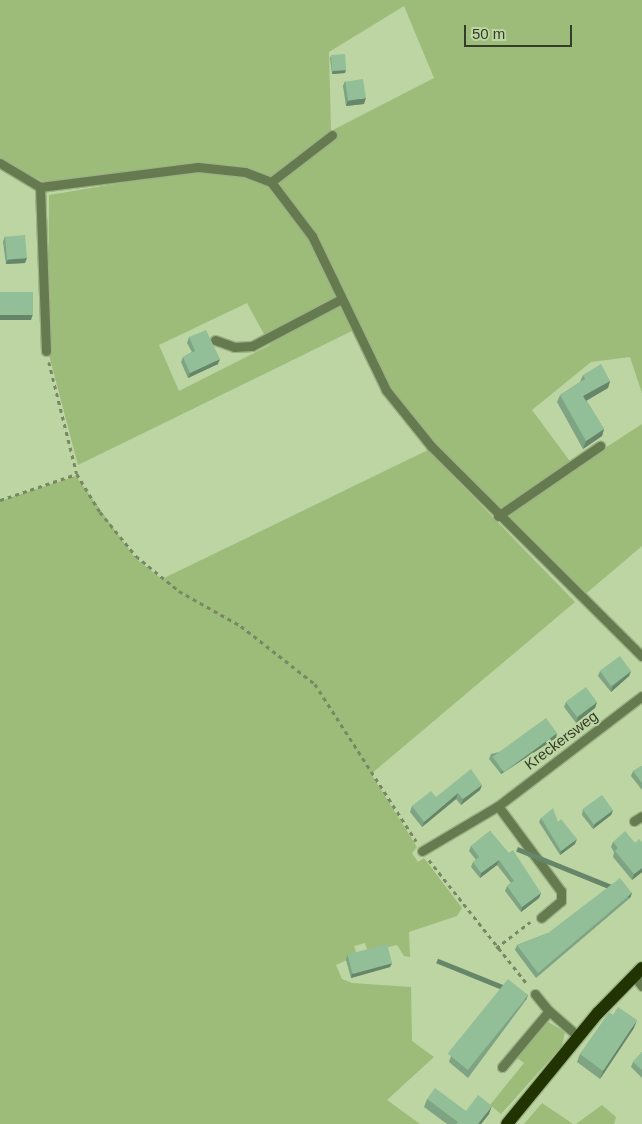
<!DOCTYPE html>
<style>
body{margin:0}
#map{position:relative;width:642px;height:1124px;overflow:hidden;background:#bdd5a3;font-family:Helvetica,sans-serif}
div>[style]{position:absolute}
.green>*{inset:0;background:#9dbb79}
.path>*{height:2.5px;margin-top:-1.25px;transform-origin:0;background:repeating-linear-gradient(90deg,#788865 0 4px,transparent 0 8px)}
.roads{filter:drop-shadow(1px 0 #9cb186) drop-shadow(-1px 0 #9cb186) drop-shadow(0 1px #9cb186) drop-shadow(0 -1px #9cb186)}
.minor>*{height:9px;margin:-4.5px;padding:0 4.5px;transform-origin:4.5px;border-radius:4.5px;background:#667a4f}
.major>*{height:12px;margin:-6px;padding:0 6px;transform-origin:6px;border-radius:6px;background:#203301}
.wall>*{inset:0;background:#7ea483}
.shaded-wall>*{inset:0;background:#66866a;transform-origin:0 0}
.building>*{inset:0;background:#92bf98;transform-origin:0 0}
span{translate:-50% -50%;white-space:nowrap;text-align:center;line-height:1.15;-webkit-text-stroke:4px #bdd5a3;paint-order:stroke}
.street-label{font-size:15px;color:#343d29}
.scale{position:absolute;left:464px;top:25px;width:108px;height:22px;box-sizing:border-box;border:2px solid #343d29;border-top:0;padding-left:6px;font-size:15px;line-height:18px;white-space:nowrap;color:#343d29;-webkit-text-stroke:4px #bdd5a3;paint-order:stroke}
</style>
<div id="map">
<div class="green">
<div style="clip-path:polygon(evenodd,0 0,642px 0,642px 393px,630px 357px,591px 362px,532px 410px,572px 464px,499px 512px,388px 390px,315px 236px,271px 179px,198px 165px,46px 183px,0 160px,0 0,404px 6px,434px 78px,331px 131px,329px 52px,404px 6px)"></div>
<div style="clip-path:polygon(198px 170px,244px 174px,270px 184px,310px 237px,338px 297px,265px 336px,247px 303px,159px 345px,179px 391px,270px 345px,267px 340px,339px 302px,352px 331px,78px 465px,48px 351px,49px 195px)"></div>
<div style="clip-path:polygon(642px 424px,642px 546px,582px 597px,502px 515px)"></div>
<div style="clip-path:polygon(428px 450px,575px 602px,371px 774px,417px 847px,412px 853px,418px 862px,424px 858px,462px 908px,457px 916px,409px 932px,410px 957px,404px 956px,397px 945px,368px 952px,365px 943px,354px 946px,357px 955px,336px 965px,342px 979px,352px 983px,411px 987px,412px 1041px,434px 1057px,387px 1100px,420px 1124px,0 1124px,0 501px,76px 476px,135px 558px,162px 579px)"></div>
<div style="clip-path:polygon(545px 1020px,565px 1032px,562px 1046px,501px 1114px,490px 1105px,524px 1063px,516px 1057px)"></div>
<div style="clip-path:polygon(542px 1103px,573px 1124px,524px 1124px)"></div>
<div style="clip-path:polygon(602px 1105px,616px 1117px,614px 1124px,576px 1124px)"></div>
</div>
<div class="path">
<div style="left:49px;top:362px;width:115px;rotate:76deg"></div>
<div style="left:77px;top:474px;width:44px;rotate:58.8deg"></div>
<div style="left:100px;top:512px;width:57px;rotate:50.7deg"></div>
<div style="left:136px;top:556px;width:55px;rotate:39.1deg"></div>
<div style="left:179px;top:591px;width:71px;rotate:29.4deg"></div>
<div style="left:241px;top:626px;width:94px;rotate:38.1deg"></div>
<div style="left:315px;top:684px;width:187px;rotate:57.2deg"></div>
<div style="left:0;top:500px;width:81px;rotate:-18.7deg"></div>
<div style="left:429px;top:860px;width:159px;rotate:51.6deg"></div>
<div style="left:496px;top:948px;width:43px;rotate:-37.4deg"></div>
</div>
<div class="roads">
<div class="minor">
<div style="left:0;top:163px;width:47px;rotate:31deg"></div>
<div style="left:40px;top:187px;width:159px;rotate:-7.2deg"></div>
<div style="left:198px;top:167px;width:47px;rotate:6.1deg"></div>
<div style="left:245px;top:172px;width:28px;rotate:21deg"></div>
<div style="left:271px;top:182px;width:68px;rotate:52.8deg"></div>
<div style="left:312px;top:236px;width:171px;rotate:64.3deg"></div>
<div style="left:386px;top:390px;width:72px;rotate:51.2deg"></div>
<div style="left:431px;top:446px;width:298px;rotate:44.9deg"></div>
<div style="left:271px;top:182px;width:77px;rotate:-37.6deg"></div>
<div style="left:40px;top:187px;width:164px;rotate:87.9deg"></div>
<div style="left:215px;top:340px;width:20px;rotate:20deg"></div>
<div style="left:234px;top:347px;width:18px;rotate:-3deg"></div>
<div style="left:252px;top:346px;width:101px;rotate:-27.8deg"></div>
<div style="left:498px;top:516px;width:124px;rotate:-34.5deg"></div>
<div style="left:498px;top:806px;width:106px;rotate:53.5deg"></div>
<div style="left:561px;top:891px;width:10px;rotate:90deg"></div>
<div style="left:561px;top:901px;width:26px;rotate:140deg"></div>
<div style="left:634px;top:821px;width:9px;rotate:-32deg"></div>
<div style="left:422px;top:851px;width:88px;rotate:-30.6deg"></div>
<div style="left:498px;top:806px;width:181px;rotate:-37.4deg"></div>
<div style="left:634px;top:976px;width:13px;rotate:51deg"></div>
<div style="left:535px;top:994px;width:22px;rotate:51deg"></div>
<div style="left:502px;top:1067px;width:73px;rotate:-50deg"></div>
<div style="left:549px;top:1011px;width:38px;rotate:41deg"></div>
</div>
<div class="major">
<div style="left:507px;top:1124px;width:144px;rotate:-50.7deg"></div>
<div style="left:598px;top:1013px;width:63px;rotate:-45.6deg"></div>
</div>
</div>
<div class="wall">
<div style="clip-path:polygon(331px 56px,345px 73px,332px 74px,330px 58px)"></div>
<div style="clip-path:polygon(345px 81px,364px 104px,346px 106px,343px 86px)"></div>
<div style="clip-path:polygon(5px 236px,25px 263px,6px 264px,3px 242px)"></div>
<div style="clip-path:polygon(189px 337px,218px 364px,188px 378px,181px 362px,183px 357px,192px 352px,187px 343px)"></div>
<div style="clip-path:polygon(583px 375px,610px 381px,608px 388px,586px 400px,604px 429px,602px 436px,583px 449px,557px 402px,560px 395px,580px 382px)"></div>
<div style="clip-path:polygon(600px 671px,631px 671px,629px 676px,611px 692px,598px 676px)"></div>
<div style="clip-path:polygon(566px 702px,597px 702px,595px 708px,576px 723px,564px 707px)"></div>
<div style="clip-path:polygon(556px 738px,501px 774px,489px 759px,491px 754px)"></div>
<div style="clip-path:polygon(642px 766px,642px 790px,631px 776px,633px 771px)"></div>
<div style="clip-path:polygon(482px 785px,480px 790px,461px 805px,456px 799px,422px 827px,410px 812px,412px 806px,436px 797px)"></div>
<div style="clip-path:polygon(583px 809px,613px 810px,611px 815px,593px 829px,582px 815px)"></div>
<div style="clip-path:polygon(541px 818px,558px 822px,575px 844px,560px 855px,539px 822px)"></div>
<div style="clip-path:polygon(490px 831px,541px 893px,539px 898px,521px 912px,505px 891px,507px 886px,511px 883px,497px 865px,480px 878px,471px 867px,473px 862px,476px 860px,469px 851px,471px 846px)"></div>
<div style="clip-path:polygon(613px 842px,635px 843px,642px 842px,642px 872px,632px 880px,613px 857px,614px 852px,611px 847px)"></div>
<div style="clip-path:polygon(632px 893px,630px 898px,536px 978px,515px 950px,517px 945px,548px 933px)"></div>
<div style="clip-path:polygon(347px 955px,392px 963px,390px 967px,351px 978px,346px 960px)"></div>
<div style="clip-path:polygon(528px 995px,526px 1000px,468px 1078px,449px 1062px,451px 1056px)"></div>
<div style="clip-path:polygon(613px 1015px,634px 1028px,600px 1079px,577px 1062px,580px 1054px)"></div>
<div style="clip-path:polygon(642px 1052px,642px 1078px,631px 1067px,633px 1062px)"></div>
<div style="clip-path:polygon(427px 1099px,466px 1111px,489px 1114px,481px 1124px,447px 1124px,424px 1107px)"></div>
</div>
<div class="shaded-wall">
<div style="clip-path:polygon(346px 70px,345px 73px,332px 74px,333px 71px)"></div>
<div style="clip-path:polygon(366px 98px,364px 104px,346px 106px,348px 101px)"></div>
<div style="clip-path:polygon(27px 258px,25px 263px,6px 264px,8px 259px)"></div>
<div style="clip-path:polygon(33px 314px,31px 320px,0 320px,0 315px)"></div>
<div style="clip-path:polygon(220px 359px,218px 364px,188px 378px,190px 373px)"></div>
<div style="clip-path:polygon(610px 381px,608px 388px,581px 404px,583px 396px)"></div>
<div style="clip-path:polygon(604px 429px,602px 436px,583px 449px,586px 441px)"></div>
<div style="clip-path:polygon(631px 671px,629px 676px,611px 692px,612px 687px)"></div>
<div style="clip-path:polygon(597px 702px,595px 708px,576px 723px,578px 717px)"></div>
<div style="clip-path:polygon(557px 733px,556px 738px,501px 774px,503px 769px)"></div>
<div style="clip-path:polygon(482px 785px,480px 790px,461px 805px,463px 799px)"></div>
<div style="clip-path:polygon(458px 793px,456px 799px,422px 827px,424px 822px)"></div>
<div style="clip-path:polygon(613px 810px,611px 815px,593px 829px,595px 824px)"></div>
<div style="clip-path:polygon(577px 839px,575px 844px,560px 855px,561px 851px)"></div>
<div style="clip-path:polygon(499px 860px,497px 865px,480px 878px,481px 873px)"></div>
<div style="clip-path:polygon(642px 868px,642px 872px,632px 880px,634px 874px)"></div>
<div style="clip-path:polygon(541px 893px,539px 898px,521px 912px,522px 907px)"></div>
<div style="left:632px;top:893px;width:5px;height:123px;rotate:112deg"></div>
<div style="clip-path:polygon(392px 963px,390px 967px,351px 978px,352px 973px)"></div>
<div style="left:528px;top:995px;width:5px;height:97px;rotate:112deg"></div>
<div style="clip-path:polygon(637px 1020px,634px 1028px,600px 1079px,603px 1071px)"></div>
<div style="clip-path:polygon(492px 1106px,489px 1114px,481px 1124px,478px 1124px)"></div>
</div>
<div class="building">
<div style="left:345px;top:54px;width:16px;height:14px;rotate:86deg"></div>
<div style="left:363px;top:79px;width:19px;height:18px;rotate:81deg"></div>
<div style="left:25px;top:235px;width:23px;height:20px;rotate:85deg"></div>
<div style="left:0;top:292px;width:33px;height:23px"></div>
<div style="clip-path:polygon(206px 330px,220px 359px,190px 373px,183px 357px,195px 351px,189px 337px)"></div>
<div style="clip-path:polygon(601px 364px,610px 381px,583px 396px,604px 429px,586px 441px,560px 395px,585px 379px,583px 375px)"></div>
<div style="left:620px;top:656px;width:19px;height:25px;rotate:54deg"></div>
<div style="left:586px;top:687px;width:19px;height:25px;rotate:54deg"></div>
<div style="left:546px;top:718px;width:19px;height:66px;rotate:54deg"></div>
<div style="clip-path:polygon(642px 766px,642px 783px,633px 771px)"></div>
<div style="clip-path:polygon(471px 769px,482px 785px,463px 799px,458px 793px,424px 822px,412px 806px,431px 791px,436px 797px)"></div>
<div style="left:602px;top:795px;width:19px;height:24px;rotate:54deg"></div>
<div style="clip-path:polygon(553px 808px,558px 822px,561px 819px,577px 839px,561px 851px,541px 818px)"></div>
<div style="clip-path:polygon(490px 831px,509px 853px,513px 850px,541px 893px,522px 907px,507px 886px,514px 881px,499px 860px,481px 873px,473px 862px,479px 857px,471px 846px)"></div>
<div style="clip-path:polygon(625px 831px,635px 843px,639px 839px,642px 842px,642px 868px,634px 874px,615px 851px,618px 848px,613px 842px)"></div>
<div style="clip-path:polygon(620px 878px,632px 893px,538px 973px,517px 945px,548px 933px)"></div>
<div style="left:387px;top:944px;width:20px;height:41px;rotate:75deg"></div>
<div style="left:508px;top:979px;width:26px;height:96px;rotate:39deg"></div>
<div style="clip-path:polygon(618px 1007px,637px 1020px,603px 1071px,580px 1054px,609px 1012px,613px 1015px)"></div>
<div style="clip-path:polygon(642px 1052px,642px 1070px,633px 1062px)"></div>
<div style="clip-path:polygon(435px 1088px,466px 1111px,478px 1095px,492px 1106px,478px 1124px,456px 1124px,458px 1122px,427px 1099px)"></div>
</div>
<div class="street-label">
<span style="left:561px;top:740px;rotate:-37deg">Kreckersweg</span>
</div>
<div class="scale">50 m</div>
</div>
